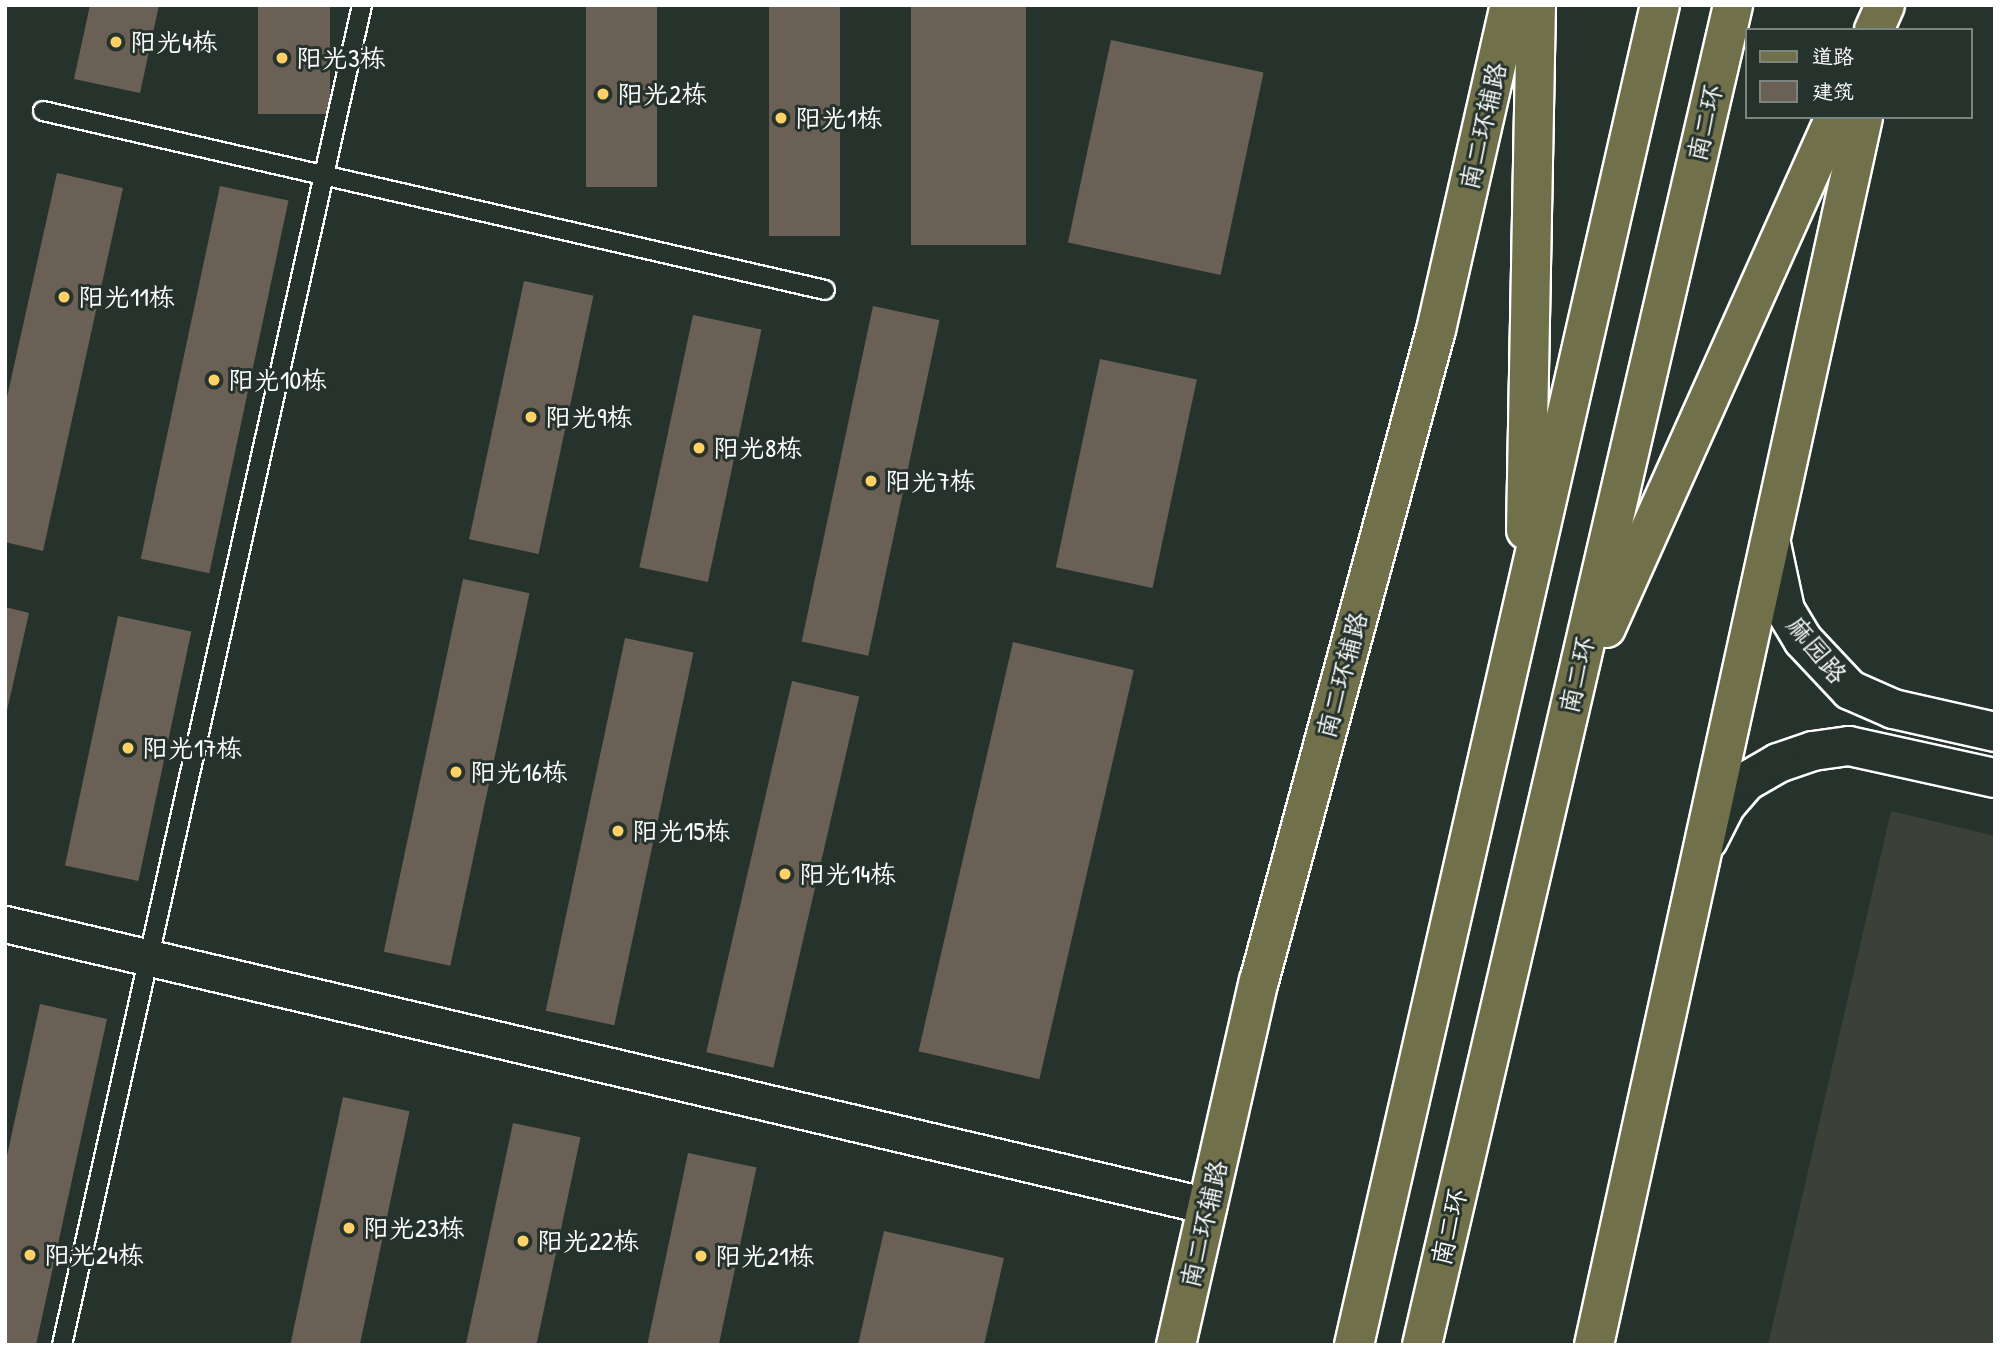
<!DOCTYPE html>
<meta charset="utf-8">
<style>
body{margin:0}
#map{position:relative;width:2000px;height:1350px;overflow:hidden;background:#26332d;font-family:"Patrick Hand","LXGW WenKai TC",sans-serif}
div>[style]{position:absolute}
.built>*{inset:0;background:#3b4039}
.building>*{inset:0;background:#6b6056;transform-origin:0 0}
.roads{filter:drop-shadow(2px 0 #fff) drop-shadow(-2px 0 #fff) drop-shadow(0 2px #fff) drop-shadow(0 -2px #fff)}
.lane>*{height:18px;margin:-9px;padding:0 9px;transform-origin:9px;border-radius:9px;background:#26332d}
.street>*{height:35px;margin:-17.5px;padding:0 17.5px;transform-origin:17.5px;border-radius:17.5px;background:#26332d}
.secondary>*{height:38px;margin:-19px;padding:0 19px;transform-origin:19px;border-radius:19px;background:#26332d}
.primary>*{height:38px;margin:-19px;padding:0 19px;transform-origin:19px;border-radius:19px;background:#70704a}
.highway>*{height:38px;margin:-19px;padding:0 19px;transform-origin:19px;border-radius:19px;background:#70704a}
.dots>*{width:19px;height:19px;translate:-50% -50%;box-sizing:border-box;border:4px solid #26332d;border-radius:50%}
span{translate:-50% -50%;white-space:nowrap;text-align:center;line-height:1.15;-webkit-text-stroke:6px #26332d;paint-order:stroke}
.poi-label{font-size:26px;color:#fff}
.left{translate:0 -50%;text-align:left}
.street-label{font-size:26px;color:#fff}
.frame{position:absolute;inset:0;border:7px solid #fff;pointer-events:none}
.legend{position:absolute;left:1745px;top:28px;width:228px;height:91px;box-sizing:border-box;background:#26332d;border:2px solid #7d8581;margin:0;padding:9px 12px;list-style:none;font-size:21px;color:#fff}
.legend li{display:flex;align-items:center;gap:14px;height:35px}
.legend b{width:35px;border:2px solid #7d8581}
</style>
<div id="map">
<div class="built">
<div style="clip-path:polygon(1891px 811px,1995px 836px,1995px 1345px,1768px 1345px)"></div>
</div>
<div class="building">
<div style="clip-path:polygon(90px 5px,159px 5px,140px 93px,74px 79px)"></div>
<div style="left:258px;top:5px;width:72px;height:109px"></div>
<div style="left:586px;top:5px;width:71px;height:182px"></div>
<div style="left:769px;top:5px;width:71px;height:231px"></div>
<div style="left:911px;top:5px;width:115px;height:240px"></div>
<div style="left:1111px;top:40px;width:156px;height:207px;rotate:12deg"></div>
<div style="clip-path:polygon(57px 173px,123px 188px,43px 551px,5px 542px,5px 406px)"></div>
<div style="left:220px;top:186px;width:70px;height:381px;rotate:12deg"></div>
<div style="left:524px;top:281px;width:71px;height:264px;rotate:12deg"></div>
<div style="left:873px;top:306px;width:68px;height:343px;rotate:12deg"></div>
<div style="left:693px;top:315px;width:70px;height:258px;rotate:12deg"></div>
<div style="left:1100px;top:359px;width:99px;height:213px;rotate:12deg"></div>
<div style="left:463px;top:579px;width:68px;height:381px;rotate:12deg"></div>
<div style="clip-path:polygon(5px 607px,29px 613px,6px 715px,5px 714px)"></div>
<div style="left:118px;top:616px;width:75px;height:255px;rotate:12deg"></div>
<div style="left:625px;top:638px;width:70px;height:381px;rotate:12deg"></div>
<div style="left:1013px;top:642px;width:124px;height:420px;rotate:13deg"></div>
<div style="left:792px;top:681px;width:69px;height:381px;rotate:13deg"></div>
<div style="clip-path:polygon(40px 1004px,107px 1019px,36px 1345px,5px 1345px,5px 1165px)"></div>
<div style="left:343px;top:1097px;width:68px;height:254px;rotate:12deg"></div>
<div style="left:513px;top:1123px;width:69px;height:227px;rotate:12deg"></div>
<div style="left:688px;top:1153px;width:70px;height:197px;rotate:12deg"></div>
<div style="clip-path:polygon(884px 1231px,1004px 1258px,984px 1345px,858px 1345px)"></div>
</div>
<div class="roads">
<div class="lane">
<div style="left:43px;top:111px;width:802px;rotate:12.89deg"></div>
<div style="left:62px;top:1345px;width:1373px;rotate:-77.38deg"></div>
</div>
<div class="street">
<div style="left:5px;top:924px;width:1236px;rotate:13.19deg"></div>
</div>
<div class="secondary">
<div style="left:1771px;top:544px;width:67px;rotate:78deg"></div>
<div style="left:1785px;top:610px;width:35px;rotate:59deg"></div>
<div style="left:1803px;top:640px;width:69px;rotate:46.8deg"></div>
<div style="left:1850px;top:690px;width:47px;rotate:23.8deg"></div>
<div style="left:1893px;top:709px;width:105px;rotate:12.7deg"></div>
<div style="left:1708px;top:840px;width:38px;rotate:-63deg"></div>
<div style="left:1725px;top:806px;width:33px;rotate:-49deg"></div>
<div style="left:1747px;top:781px;width:36px;rotate:-30deg"></div>
<div style="left:1778px;top:763px;width:37px;rotate:-19deg"></div>
<div style="left:1813px;top:751px;width:36px;rotate:-8deg"></div>
<div style="left:1849px;top:746px;width:149px;rotate:12.4deg"></div>
</div>
<div class="primary">
<div style="left:1176px;top:1345px;width:373px;rotate:-77.2deg"></div>
<div style="left:1259px;top:981px;width:675px;rotate:-74.79deg"></div>
<div style="left:1436px;top:330px;width:333px;rotate:-77.2deg"></div>
<div style="left:1594px;top:1345px;width:1257px;rotate:-77.64deg"></div>
</div>
<div class="highway">
<div style="left:1874px;top:30px;width:27px;rotate:-66deg"></div>
<div style="left:1526px;top:530px;width:525px;rotate:-88.91deg"></div>
<div style="left:1606px;top:628px;width:560px;rotate:-65.86deg"></div>
<div style="left:1354px;top:1345px;width:1374px;rotate:-77.14deg"></div>
<div style="left:1422px;top:1345px;width:1376px;rotate:-76.93deg"></div>
</div>
</div>
<div class="dots">
<div style="left:116px;top:42px;background:#ffd166"></div>
<div style="left:282px;top:58px;background:#ffd166"></div>
<div style="left:603px;top:94px;background:#ffd166"></div>
<div style="left:781px;top:118px;background:#ffd166"></div>
<div style="left:64px;top:297px;background:#ffd166"></div>
<div style="left:214px;top:380px;background:#ffd166"></div>
<div style="left:531px;top:417px;background:#ffd166"></div>
<div style="left:699px;top:448px;background:#ffd166"></div>
<div style="left:871px;top:481px;background:#ffd166"></div>
<div style="left:128px;top:748px;background:#ffd166"></div>
<div style="left:456px;top:772px;background:#ffd166"></div>
<div style="left:618px;top:831px;background:#ffd166"></div>
<div style="left:785px;top:874px;background:#ffd166"></div>
<div style="left:349px;top:1228px;background:#ffd166"></div>
<div style="left:523px;top:1241px;background:#ffd166"></div>
<div style="left:30px;top:1255px;background:#ffd166"></div>
<div style="left:701px;top:1256px;background:#ffd166"></div>
</div>
<div class="poi-label">
<span class="left" style="left:130px;top:42px">阳光4栋</span>
<span class="left" style="left:296px;top:58px">阳光3栋</span>
<span class="left" style="left:617px;top:94px">阳光2栋</span>
<span class="left" style="left:795px;top:118px">阳光1栋</span>
<span class="left" style="left:78px;top:297px">阳光11栋</span>
<span class="left" style="left:228px;top:380px">阳光10栋</span>
<span class="left" style="left:545px;top:417px">阳光9栋</span>
<span class="left" style="left:713px;top:448px">阳光8栋</span>
<span class="left" style="left:885px;top:481px">阳光7栋</span>
<span class="left" style="left:142px;top:748px">阳光17栋</span>
<span class="left" style="left:470px;top:772px">阳光16栋</span>
<span class="left" style="left:632px;top:831px">阳光15栋</span>
<span class="left" style="left:799px;top:874px">阳光14栋</span>
<span class="left" style="left:363px;top:1228px">阳光23栋</span>
<span class="left" style="left:537px;top:1241px">阳光22栋</span>
<span class="left" style="left:44px;top:1255px">阳光24栋</span>
<span class="left" style="left:715px;top:1256px">阳光21栋</span>
</div>
<div class="street-label">
<span style="left:1705px;top:123px;rotate:-77deg">南二环</span>
<span style="left:1483px;top:126px;rotate:-77deg">南二环辅路</span>
<span style="left:1817px;top:650px;rotate:51deg">麻园路</span>
<span style="left:1342px;top:675px;rotate:-75deg">南二环辅路</span>
<span style="left:1577px;top:675px;rotate:-77deg">南二环</span>
<span style="left:1204px;top:1224px;rotate:-77deg">南二环辅路</span>
<span style="left:1449px;top:1227px;rotate:-77deg">南二环</span>
</div>
<div class="frame"></div>
<ul class="legend">
<li><b style="height:9px;background:#70704a"></b>道路</li>
<li><b style="height:19px;background:#6b6056"></b>建筑</li>
</ul>
</div>
